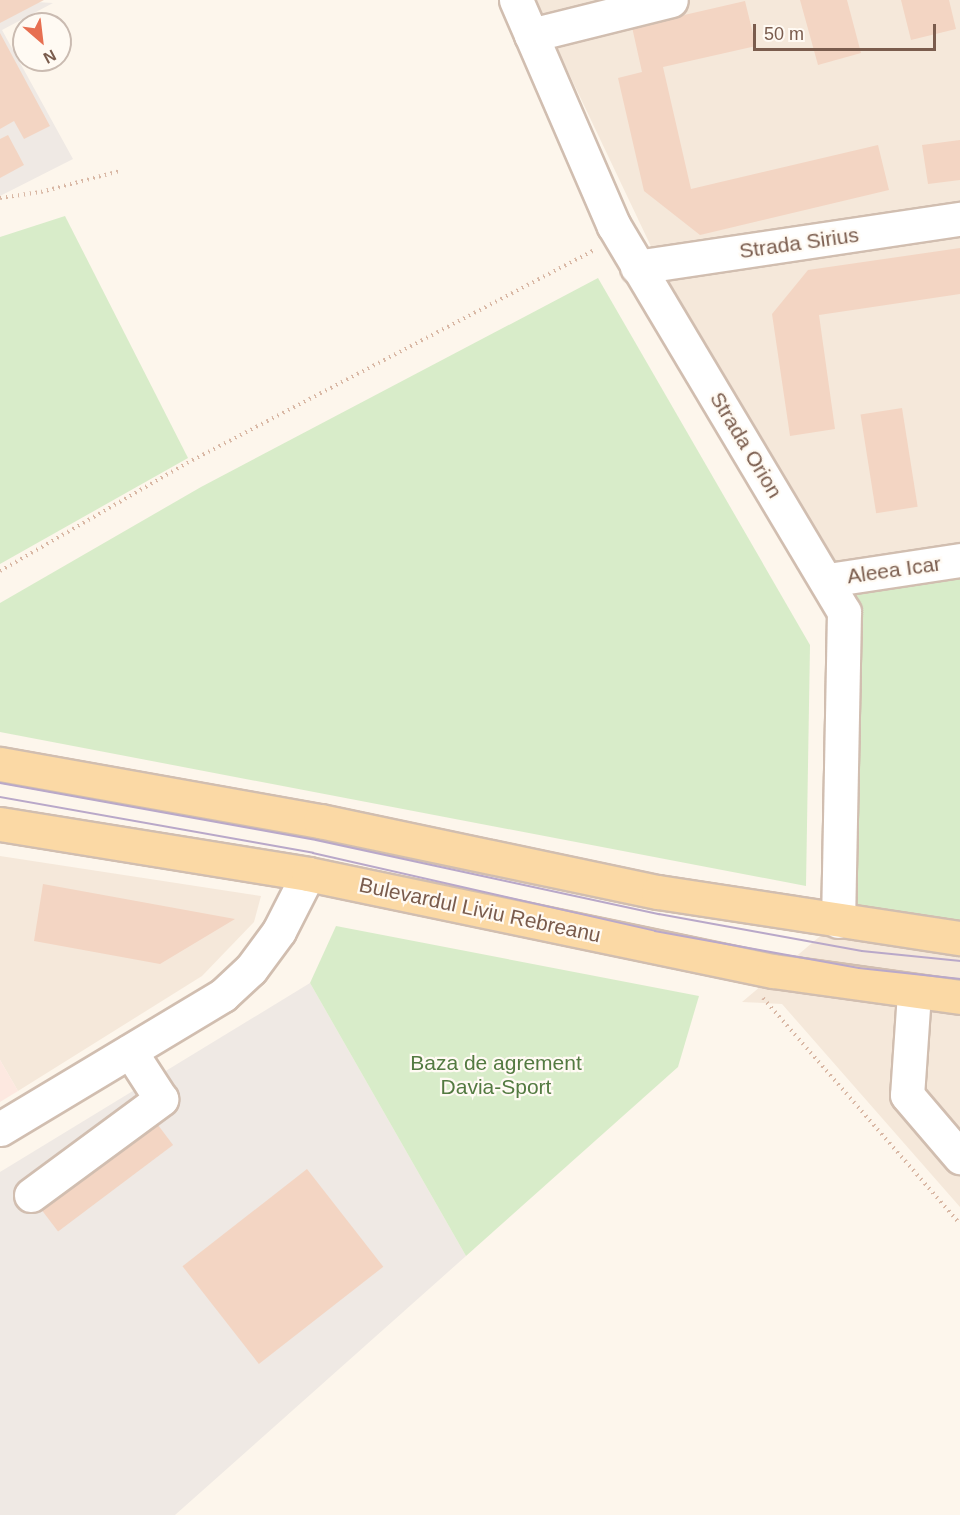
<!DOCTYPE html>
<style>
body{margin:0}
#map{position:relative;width:960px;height:1515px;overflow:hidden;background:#fdf6ec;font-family:Helvetica,sans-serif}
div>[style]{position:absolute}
.residential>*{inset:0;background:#f5e8da}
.commercial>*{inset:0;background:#fde8e0}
.industrial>*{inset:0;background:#efe9e4}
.green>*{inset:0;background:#d8ecc9;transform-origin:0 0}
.building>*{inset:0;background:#f3d5c3;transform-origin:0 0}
.path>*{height:4px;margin-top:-2px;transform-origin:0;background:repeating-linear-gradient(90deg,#d9b8a5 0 1.5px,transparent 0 6px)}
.roads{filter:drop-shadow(2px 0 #d1beb0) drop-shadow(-2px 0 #d1beb0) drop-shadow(0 2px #d1beb0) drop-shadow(0 -2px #d1beb0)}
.minor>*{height:33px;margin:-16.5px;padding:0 16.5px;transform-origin:16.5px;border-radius:16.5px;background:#fff}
.major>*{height:33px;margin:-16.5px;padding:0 16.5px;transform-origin:16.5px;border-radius:16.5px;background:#fbd9a5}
.tram>*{height:1.5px;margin:-0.75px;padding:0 0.75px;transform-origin:0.75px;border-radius:0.75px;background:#b9a8c9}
span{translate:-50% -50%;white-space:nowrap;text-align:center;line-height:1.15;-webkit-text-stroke:4.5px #fffaf3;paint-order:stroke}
.street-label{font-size:21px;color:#7a5c4d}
.park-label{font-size:21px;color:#537a41}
.north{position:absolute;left:12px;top:12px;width:60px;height:60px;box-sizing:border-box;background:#fffaf3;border:2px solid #cabbb1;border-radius:50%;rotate:152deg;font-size:16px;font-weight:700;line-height:24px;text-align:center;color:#7a5c4d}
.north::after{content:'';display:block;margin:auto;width:21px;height:27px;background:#e76f51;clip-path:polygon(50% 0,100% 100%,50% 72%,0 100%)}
.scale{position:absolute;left:753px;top:24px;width:183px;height:27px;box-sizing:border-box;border:3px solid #7a5c4d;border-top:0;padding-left:8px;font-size:18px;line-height:21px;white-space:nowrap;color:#7a5c4d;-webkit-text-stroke:4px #fffaf3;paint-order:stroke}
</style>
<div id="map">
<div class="residential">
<div style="clip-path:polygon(534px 0,960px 0,960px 1207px,782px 1004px,742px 1002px,838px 921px,844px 613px,657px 259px)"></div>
<div style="clip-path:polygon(0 856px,261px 896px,254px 922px,202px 976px,18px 1091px,0 1060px)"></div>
</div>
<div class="commercial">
<div style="clip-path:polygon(0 1060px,18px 1091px,0 1102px)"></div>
</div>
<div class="industrial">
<div style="clip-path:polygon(0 0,53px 3px,2px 30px,73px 159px,0 196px)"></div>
<div style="clip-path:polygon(310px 983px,466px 1256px,175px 1515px,0 1515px,0 1172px)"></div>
</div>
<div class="green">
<div style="clip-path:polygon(65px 216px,188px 458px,0 564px,0 237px)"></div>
<div style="clip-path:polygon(598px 278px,810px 645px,806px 886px,0 732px,0 603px,201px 487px)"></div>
<div style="left:960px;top:560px;width:364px;height:134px;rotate:90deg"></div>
<div style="clip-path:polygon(336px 926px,699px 996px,678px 1067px,466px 1256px,310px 983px)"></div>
</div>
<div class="building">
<div style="clip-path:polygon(0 0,44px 0,0 23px)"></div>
<div style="clip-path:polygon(800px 0,847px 0,861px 53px,818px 65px)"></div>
<div style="clip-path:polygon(901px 0,949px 0,956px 29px,911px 40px)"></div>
<div style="clip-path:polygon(745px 1px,756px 46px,663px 67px,691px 189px,878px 145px,889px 190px,700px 235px,644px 191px,618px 78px,642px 72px,632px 27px)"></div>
<div style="clip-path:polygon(0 33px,50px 126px,24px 139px,14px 121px,0 129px)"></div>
<div style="clip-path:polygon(8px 135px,24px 165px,0 178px,0 139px)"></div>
<div style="clip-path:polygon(960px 140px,960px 180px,928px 184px,922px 145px)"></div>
<div style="clip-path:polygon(960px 248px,960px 294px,819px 315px,835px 429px,790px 436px,772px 314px,808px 270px)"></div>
<div style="left:902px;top:408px;width:100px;height:42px;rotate:81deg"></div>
<div style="clip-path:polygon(43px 884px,235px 919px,160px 964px,34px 941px)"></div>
<div style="left:155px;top:1121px;width:30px;height:144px;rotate:53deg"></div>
<div style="left:307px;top:1169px;width:124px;height:158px;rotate:52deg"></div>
</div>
<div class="path">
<div style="left:0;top:198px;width:41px;rotate:-8.3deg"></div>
<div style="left:41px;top:192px;width:82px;rotate:-14.9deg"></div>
<div style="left:0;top:571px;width:216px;rotate:-30deg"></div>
<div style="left:187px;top:463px;width:460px;rotate:-27.6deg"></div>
<div style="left:763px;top:998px;width:300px;rotate:48.9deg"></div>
</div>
<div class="roads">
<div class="minor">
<div style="left:516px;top:0;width:246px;rotate:66.6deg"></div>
<div style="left:614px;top:226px;width:449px;rotate:59.2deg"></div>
<div style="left:844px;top:612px;width:309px;rotate:91.1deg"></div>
<div style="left:531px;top:35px;width:144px;rotate:-14deg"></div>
<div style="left:637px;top:267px;width:327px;rotate:-8.5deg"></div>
<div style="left:828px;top:580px;width:134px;rotate:-8.6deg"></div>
<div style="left:914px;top:993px;width:102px;rotate:93.9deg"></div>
<div style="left:907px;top:1095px;width:82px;rotate:49.5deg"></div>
<div style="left:0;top:1129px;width:260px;rotate:-31deg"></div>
<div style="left:223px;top:995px;width:38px;rotate:-43deg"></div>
<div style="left:251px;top:969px;width:47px;rotate:-53.6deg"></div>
<div style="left:279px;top:931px;width:64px;rotate:-63deg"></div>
<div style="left:31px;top:1195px;width:162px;rotate:-36.4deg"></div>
<div style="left:161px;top:1099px;width:57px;rotate:-122.9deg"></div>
</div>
<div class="major">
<div style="left:0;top:764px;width:325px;rotate:10.1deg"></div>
<div style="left:320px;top:821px;width:345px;rotate:11.9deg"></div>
<div style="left:658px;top:892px;width:305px;rotate:8.7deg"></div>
<div style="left:0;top:824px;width:312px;rotate:9.2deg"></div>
<div style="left:308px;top:874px;width:475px;rotate:11.8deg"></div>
<div style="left:773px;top:971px;width:189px;rotate:7.9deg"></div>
</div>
</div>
<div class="tram">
<div style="left:0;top:783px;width:321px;rotate:10.2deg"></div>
<div style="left:316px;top:840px;width:351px;rotate:12.2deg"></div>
<div style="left:659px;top:914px;width:206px;rotate:10.3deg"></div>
<div style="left:862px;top:951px;width:99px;rotate:5.8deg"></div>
<div style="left:0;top:797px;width:318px;rotate:10.1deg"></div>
<div style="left:313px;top:853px;width:351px;rotate:12.8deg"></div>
<div style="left:655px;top:931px;width:207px;rotate:10.3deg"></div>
<div style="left:859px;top:968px;width:102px;rotate:6.2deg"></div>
</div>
<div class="street-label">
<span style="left:799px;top:243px;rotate:-8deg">Strada Sirius</span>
<span style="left:746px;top:445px;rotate:59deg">Strada Orion</span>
<span style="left:894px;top:570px;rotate:-8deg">Aleea Icar</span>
<span style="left:480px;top:910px;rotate:12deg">Bulevardul Liviu Rebreanu</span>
</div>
<div class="park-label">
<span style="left:496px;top:1075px">Baza de agrement<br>Davia-Sport</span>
</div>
<div class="north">N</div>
<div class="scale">50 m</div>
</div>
